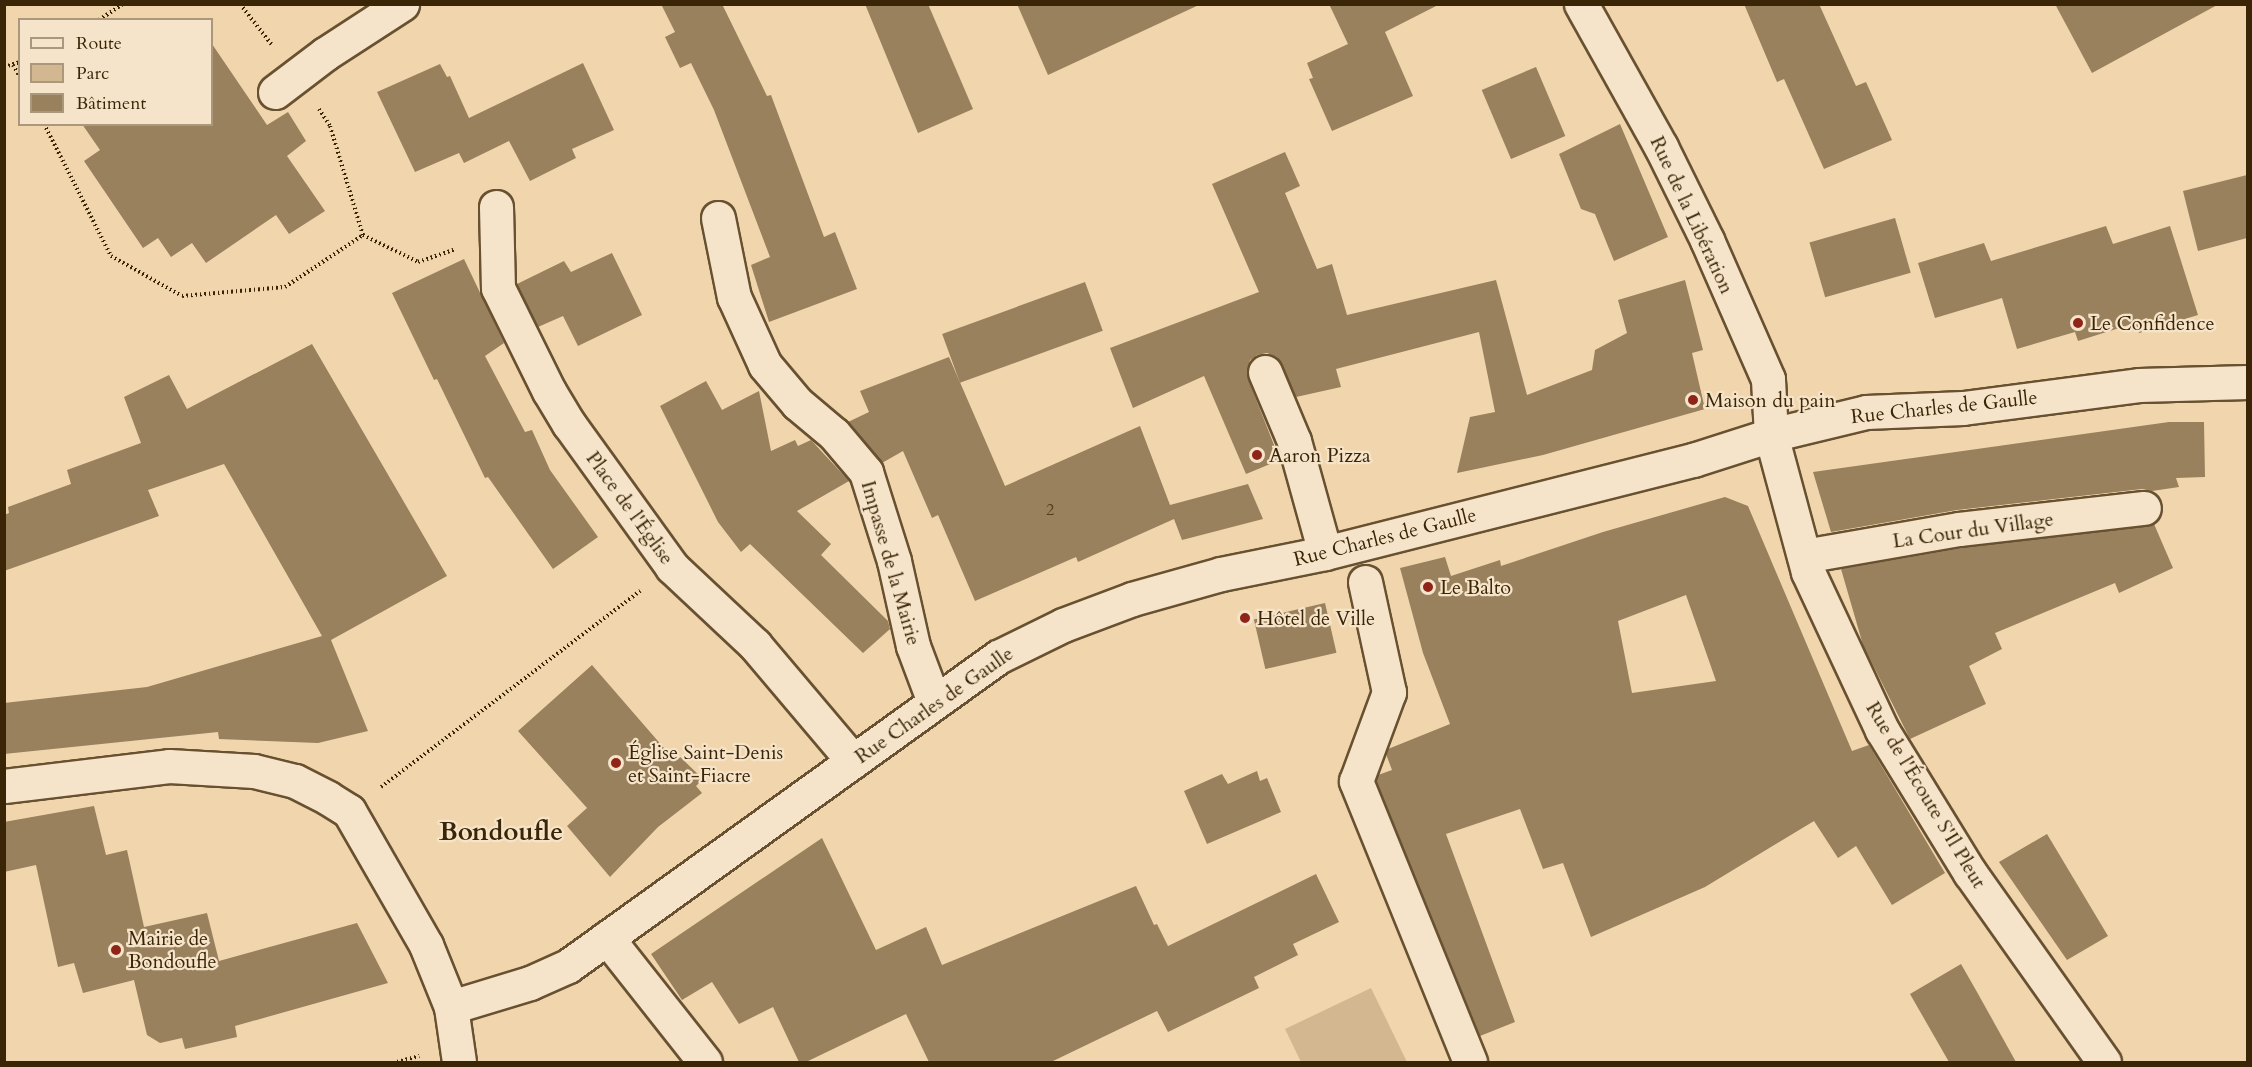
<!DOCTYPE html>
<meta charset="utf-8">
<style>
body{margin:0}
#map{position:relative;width:2252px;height:1067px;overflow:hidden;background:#f1d5ad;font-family:Cardo,serif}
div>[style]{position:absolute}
.green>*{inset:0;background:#d2b791}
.building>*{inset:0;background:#99815d;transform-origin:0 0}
.path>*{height:4px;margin-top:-2px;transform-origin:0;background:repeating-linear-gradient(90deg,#3a2506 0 1.5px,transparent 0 4.5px)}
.roads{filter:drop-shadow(2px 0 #685130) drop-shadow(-2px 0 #685130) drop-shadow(0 2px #685130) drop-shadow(0 -2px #685130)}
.minor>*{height:33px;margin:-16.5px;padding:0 16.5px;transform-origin:16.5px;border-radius:16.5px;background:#f6e4ca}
.tertiary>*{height:33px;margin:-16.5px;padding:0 16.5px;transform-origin:16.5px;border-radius:16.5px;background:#f6e4ca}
.dots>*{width:16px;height:16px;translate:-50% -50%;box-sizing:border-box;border:3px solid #f6e4ca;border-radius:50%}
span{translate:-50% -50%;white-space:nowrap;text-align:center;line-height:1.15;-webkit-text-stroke:4.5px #f6e4ca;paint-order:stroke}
.number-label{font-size:16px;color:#523c1c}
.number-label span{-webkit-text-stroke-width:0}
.street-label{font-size:20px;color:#3a2506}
.poi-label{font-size:20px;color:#3a2506}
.left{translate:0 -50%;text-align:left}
.district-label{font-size:26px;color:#3a2506;font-weight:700}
.frame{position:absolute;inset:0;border:6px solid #3a2506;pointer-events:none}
.legend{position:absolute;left:18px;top:18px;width:195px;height:108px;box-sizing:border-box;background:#f6e4ca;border:2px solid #ab987c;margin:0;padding:8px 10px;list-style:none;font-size:18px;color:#3a2506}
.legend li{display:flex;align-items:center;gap:12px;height:30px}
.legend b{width:30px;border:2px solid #ab987c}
</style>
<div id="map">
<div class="green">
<div style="clip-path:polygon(1371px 988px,1407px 1062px,1301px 1062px,1285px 1029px)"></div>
</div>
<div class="building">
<div style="clip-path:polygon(661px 4px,722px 4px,767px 96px,771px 95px,824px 237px,835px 232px,857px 289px,769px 322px,751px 265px,770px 257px,714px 110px,691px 63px,680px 68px,665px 37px,675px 32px)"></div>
<div style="clip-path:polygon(865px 4px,928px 4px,973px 109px,918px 133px)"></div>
<div style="clip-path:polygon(1017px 4px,1201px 4px,1048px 75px)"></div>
<div style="clip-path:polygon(1329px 4px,1440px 4px,1385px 32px,1413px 96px,1332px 131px,1309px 79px,1313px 78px,1307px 63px,1348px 44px)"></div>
<div style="clip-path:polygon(1744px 4px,1819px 4px,1856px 86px,1866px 82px,1892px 140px,1824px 169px,1784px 79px,1777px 82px)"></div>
<div style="clip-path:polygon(2055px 4px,2219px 4px,2092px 73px)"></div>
<div style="clip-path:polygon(212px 44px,267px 125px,288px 112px,306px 141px,287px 156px,325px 211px,289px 234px,276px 215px,206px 263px,192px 243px,171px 257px,158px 238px,143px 248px,84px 161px,100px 150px,82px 124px,212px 124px)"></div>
<div style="clip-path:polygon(583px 63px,614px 130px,572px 149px,576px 158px,530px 181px,509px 141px,464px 163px,459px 153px,415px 172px,377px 92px,440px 64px,447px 77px,450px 76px,469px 118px)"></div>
<div style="left:1536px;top:67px;width:75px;height:59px;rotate:67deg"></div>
<div style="clip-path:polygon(1620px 124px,1668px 237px,1614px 261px,1595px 214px,1581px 209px,1559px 154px)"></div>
<div style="clip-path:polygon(1285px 152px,1300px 186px,1285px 193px,1317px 269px,1332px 264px,1347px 315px,1496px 280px,1527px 395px,1592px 370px,1595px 350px,1627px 333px,1618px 300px,1685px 280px,1703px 350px,1692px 353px,1705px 409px,1543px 455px,1457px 473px,1470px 417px,1495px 412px,1479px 332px,1336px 369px,1341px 387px,1296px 397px,1277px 357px,1267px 353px,1257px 355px,1250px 360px,1247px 369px,1248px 379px,1280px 460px,1246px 474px,1204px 376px,1133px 408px,1110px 348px,1259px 292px,1212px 184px)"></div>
<div style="clip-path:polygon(2247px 175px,2247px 238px,2198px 251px,2183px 191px)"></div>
<div style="left:1895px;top:218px;width:57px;height:89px;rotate:74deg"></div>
<div style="clip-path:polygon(2106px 226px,2113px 244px,2170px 226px,2198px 315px,2139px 333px,2135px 323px,2078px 341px,2075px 332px,2017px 349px,2002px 298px,1935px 318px,1918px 263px,1984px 243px,1991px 261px)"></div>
<div style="clip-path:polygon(612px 253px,642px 315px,578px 346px,563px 316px,538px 327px,517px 284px,564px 261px,571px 272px)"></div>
<div style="clip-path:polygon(464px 259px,504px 343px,485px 356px,525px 432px,532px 430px,550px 470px,598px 537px,553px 569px,488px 477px,485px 478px,437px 379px,434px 380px,392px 293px)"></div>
<div style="left:1085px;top:282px;width:52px;height:152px;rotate:70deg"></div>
<div style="clip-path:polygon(312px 344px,447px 576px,331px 640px,368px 731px,318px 743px,219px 739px,218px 732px,4px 754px,4px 703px,147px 687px,322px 636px,224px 464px,148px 490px,159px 516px,4px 571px,4px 515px,9px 513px,8px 507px,71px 484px,67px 470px,141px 443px,124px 397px,169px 375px,187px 409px)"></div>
<div style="clip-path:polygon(949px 357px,1005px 486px,1140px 426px,1170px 505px,1248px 484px,1263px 519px,1182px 540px,1174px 519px,1078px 562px,1076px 557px,975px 601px,938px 515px,932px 518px,903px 451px,882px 463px,848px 422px,869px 412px,860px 391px)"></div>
<div style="clip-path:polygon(706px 381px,722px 410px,759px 391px,771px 451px,795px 440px,798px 446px,811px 440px,849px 481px,797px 511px,831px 544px,821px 555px,888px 621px,890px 629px,863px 653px,750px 544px,741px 552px,718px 522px,660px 406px)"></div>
<div style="clip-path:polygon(2169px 422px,2204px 422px,2205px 477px,2176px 478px,2179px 487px,2152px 491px,2142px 489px,1957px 510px,1831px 532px,1813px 472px)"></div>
<div style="clip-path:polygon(evenodd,1725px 497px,1748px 506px,1852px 751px,1869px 745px,1945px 873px,1892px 905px,1856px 846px,1838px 858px,1814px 821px,1705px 887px,1591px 937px,1563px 863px,1543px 869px,1520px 809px,1446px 834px,1515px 1022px,1480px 1036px,1376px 781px,1378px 775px,1392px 770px,1386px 754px,1388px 749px,1450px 724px,1423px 653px,1400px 568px,1445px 557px,1451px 576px,1500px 560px,1501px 566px,1603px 532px,1725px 497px,1686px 595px,1716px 681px,1632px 693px,1618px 621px,1686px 595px)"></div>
<div style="clip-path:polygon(2154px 524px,2173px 568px,2119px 593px,2115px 583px,1995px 633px,2002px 649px,1969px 666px,1986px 704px,1910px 739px,1863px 645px,1841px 569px,1962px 548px)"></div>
<div style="left:1325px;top:603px;width:51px;height:73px;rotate:77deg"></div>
<div style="clip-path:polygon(592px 665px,670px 755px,675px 752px,703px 779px,696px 786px,702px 793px,658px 827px,610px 877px,567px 826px,587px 808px,518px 731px)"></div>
<div style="clip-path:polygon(1257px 771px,1260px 781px,1267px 778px,1281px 812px,1207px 844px,1184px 791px,1222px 774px,1228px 784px)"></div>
<div style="clip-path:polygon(94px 806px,106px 855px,127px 850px,144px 927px,207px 913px,219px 961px,357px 923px,388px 983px,235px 1026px,237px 1037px,185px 1049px,182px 1038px,160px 1043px,147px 1035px,134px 980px,83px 993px,74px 963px,58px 967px,36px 865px,4px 872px,4px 822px)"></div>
<div style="clip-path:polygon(2047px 834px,2108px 936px,2067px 960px,1999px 862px)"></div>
<div style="clip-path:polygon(822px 838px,876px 950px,926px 927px,942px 965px,1136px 886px,1154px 925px,1157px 924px,1168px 946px,1316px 874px,1339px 922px,1293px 944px,1298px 955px,1254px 977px,1259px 988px,1168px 1032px,1157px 1011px,1051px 1062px,929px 1062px,906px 1014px,806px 1062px,799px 1062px,773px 1007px,739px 1024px,712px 982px,682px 1000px,651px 954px)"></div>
<div style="clip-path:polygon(1961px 964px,1977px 992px,2016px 1062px,1949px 1062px,1910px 994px)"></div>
</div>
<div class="path">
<div style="left:240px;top:4px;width:52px;rotate:52deg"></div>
<div style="left:99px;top:20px;width:29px;rotate:-34deg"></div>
<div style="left:13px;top:65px;width:14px;rotate:60deg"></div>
<div style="left:4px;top:67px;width:17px;rotate:-17deg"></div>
<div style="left:319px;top:109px;width:20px;rotate:57deg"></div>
<div style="left:330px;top:126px;width:114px;rotate:73.2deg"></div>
<div style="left:363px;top:235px;width:61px;rotate:26.1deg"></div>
<div style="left:418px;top:262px;width:40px;rotate:-18.9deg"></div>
<div style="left:44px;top:124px;width:148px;rotate:63.1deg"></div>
<div style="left:111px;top:256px;width:81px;rotate:29.4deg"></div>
<div style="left:182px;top:296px;width:103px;rotate:-5deg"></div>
<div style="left:285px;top:287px;width:94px;rotate:-33.7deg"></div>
<div style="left:381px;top:787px;width:325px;rotate:-37.1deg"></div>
<div style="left:397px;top:1062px;width:23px;rotate:-15deg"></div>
</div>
<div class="roads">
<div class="minor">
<div style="left:275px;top:92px;width:63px;rotate:-37.2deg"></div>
<div style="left:325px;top:54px;width:92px;rotate:-33deg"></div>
<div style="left:496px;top:207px;width:81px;rotate:88.6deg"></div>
<div style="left:498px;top:288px;width:115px;rotate:63.7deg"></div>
<div style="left:549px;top:391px;width:39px;rotate:59deg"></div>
<div style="left:569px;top:424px;width:176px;rotate:54.2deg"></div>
<div style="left:672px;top:567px;width:114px;rotate:43.2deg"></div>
<div style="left:755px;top:645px;width:152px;rotate:49.8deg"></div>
<div style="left:718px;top:218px;width:81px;rotate:78.6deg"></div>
<div style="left:734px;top:297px;width:75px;rotate:65.5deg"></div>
<div style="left:765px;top:365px;width:50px;rotate:49.9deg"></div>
<div style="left:797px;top:403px;width:48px;rotate:40deg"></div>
<div style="left:834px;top:434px;width:50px;rotate:49.9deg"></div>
<div style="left:866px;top:472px;width:93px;rotate:72.5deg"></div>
<div style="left:894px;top:561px;width:87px;rotate:77.4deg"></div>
<div style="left:913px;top:646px;width:60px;rotate:69.4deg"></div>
<div style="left:1265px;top:372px;width:75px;rotate:67.2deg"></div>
<div style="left:1294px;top:441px;width:116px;rotate:74.5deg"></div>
<div style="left:1804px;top:556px;width:157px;rotate:-9.9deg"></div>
<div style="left:1959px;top:529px;width:186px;rotate:-6.5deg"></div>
<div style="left:1365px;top:582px;width:113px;rotate:77.7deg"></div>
<div style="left:1389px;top:692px;width:95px;rotate:110.3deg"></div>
<div style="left:1356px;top:781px;width:303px;rotate:67.9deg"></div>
<div style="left:607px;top:938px;width:158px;rotate:51.7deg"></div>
<div style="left:2104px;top:1062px;width:232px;rotate:-125.3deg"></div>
<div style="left:1970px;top:873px;width:168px;rotate:-121.6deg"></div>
<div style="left:1882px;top:730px;width:174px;rotate:-115.1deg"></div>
<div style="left:1808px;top:572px;width:142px;rotate:-105.1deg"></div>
<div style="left:1771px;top:435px;width:98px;rotate:-13.6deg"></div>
<div style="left:1866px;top:412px;width:97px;rotate:-2.4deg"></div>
<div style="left:1963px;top:408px;width:177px;rotate:-7.4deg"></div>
<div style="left:2139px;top:385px;width:109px;rotate:-1.6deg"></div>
</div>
<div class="tertiary">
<div style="left:4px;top:786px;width:166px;rotate:-6.9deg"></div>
<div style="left:169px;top:766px;width:85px;rotate:3.4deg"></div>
<div style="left:254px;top:771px;width:42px;rotate:13.7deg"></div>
<div style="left:295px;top:781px;width:37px;rotate:27deg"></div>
<div style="left:328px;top:798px;width:25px;rotate:32deg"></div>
<div style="left:349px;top:811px;width:155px;rotate:60.1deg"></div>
<div style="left:426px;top:945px;width:67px;rotate:68deg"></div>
<div style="left:451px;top:1007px;width:56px;rotate:81.7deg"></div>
<div style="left:451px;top:1007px;width:83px;rotate:-16.9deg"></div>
<div style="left:530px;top:983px;width:42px;rotate:-24.1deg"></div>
<div style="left:568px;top:966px;width:530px;rotate:-35.7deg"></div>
<div style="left:998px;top:657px;width:72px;rotate:-26.2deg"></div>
<div style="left:1063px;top:625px;width:74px;rotate:-20.6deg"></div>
<div style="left:1132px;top:599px;width:92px;rotate:-15.7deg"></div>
<div style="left:1221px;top:574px;width:106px;rotate:-11.4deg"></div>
<div style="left:1325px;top:553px;width:380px;rotate:-14.2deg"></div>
<div style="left:1693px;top:460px;width:82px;rotate:-17.8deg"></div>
<div style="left:1771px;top:435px;width:56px;rotate:-93.1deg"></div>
<div style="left:1768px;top:379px;width:152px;rotate:-113.7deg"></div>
<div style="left:1707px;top:240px;width:104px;rotate:-116.3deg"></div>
<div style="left:1661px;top:147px;width:164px;rotate:-119.2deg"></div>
</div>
</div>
<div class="dots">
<div style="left:2078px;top:323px;background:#8f2418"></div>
<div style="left:1693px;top:400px;background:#8f2418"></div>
<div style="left:1257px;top:455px;background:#8f2418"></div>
<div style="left:1428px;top:587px;background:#8f2418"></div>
<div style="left:1245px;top:618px;background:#8f2418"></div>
<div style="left:616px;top:763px;background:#8f2418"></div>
<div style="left:116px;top:950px;background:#8f2418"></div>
</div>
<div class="number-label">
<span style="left:1050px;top:510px">2</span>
</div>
<div class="street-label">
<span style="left:1692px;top:215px;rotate:65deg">Rue de la Libération</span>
<span style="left:1944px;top:407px;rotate:-6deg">Rue Charles de Gaulle</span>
<span style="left:630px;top:508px;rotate:54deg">Place de l'Église</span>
<span style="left:1973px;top:530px;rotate:-8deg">La Cour du Village</span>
<span style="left:1385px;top:537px;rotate:-14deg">Rue Charles de Gaulle</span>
<span style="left:891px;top:563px;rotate:74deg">Impasse de la Mairie</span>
<span style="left:934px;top:705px;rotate:-35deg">Rue Charles de Gaulle</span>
<span style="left:1926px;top:795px;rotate:59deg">Rue de l'Écoute S'Il Pleut</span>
</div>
<div class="poi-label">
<span class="left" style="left:2090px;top:323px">Le Confidence</span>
<span class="left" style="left:1705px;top:400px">Maison du pain</span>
<span class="left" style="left:1269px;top:455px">Aaron Pizza</span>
<span class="left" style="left:1440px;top:587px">Le Balto</span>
<span class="left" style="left:1257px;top:618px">Hôtel de Ville</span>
<span class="left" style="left:628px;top:764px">Église Saint-Denis<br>et Saint-Fiacre</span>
<span class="left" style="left:128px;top:950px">Mairie de<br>Bondoufle</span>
</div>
<div class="district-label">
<span style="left:501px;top:832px">Bondoufle</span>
</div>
<div class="frame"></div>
<ul class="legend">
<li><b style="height:8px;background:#f6e4ca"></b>Route</li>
<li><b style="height:16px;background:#d2b791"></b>Parc</li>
<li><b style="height:16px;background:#99815d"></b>Bâtiment</li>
</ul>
</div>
